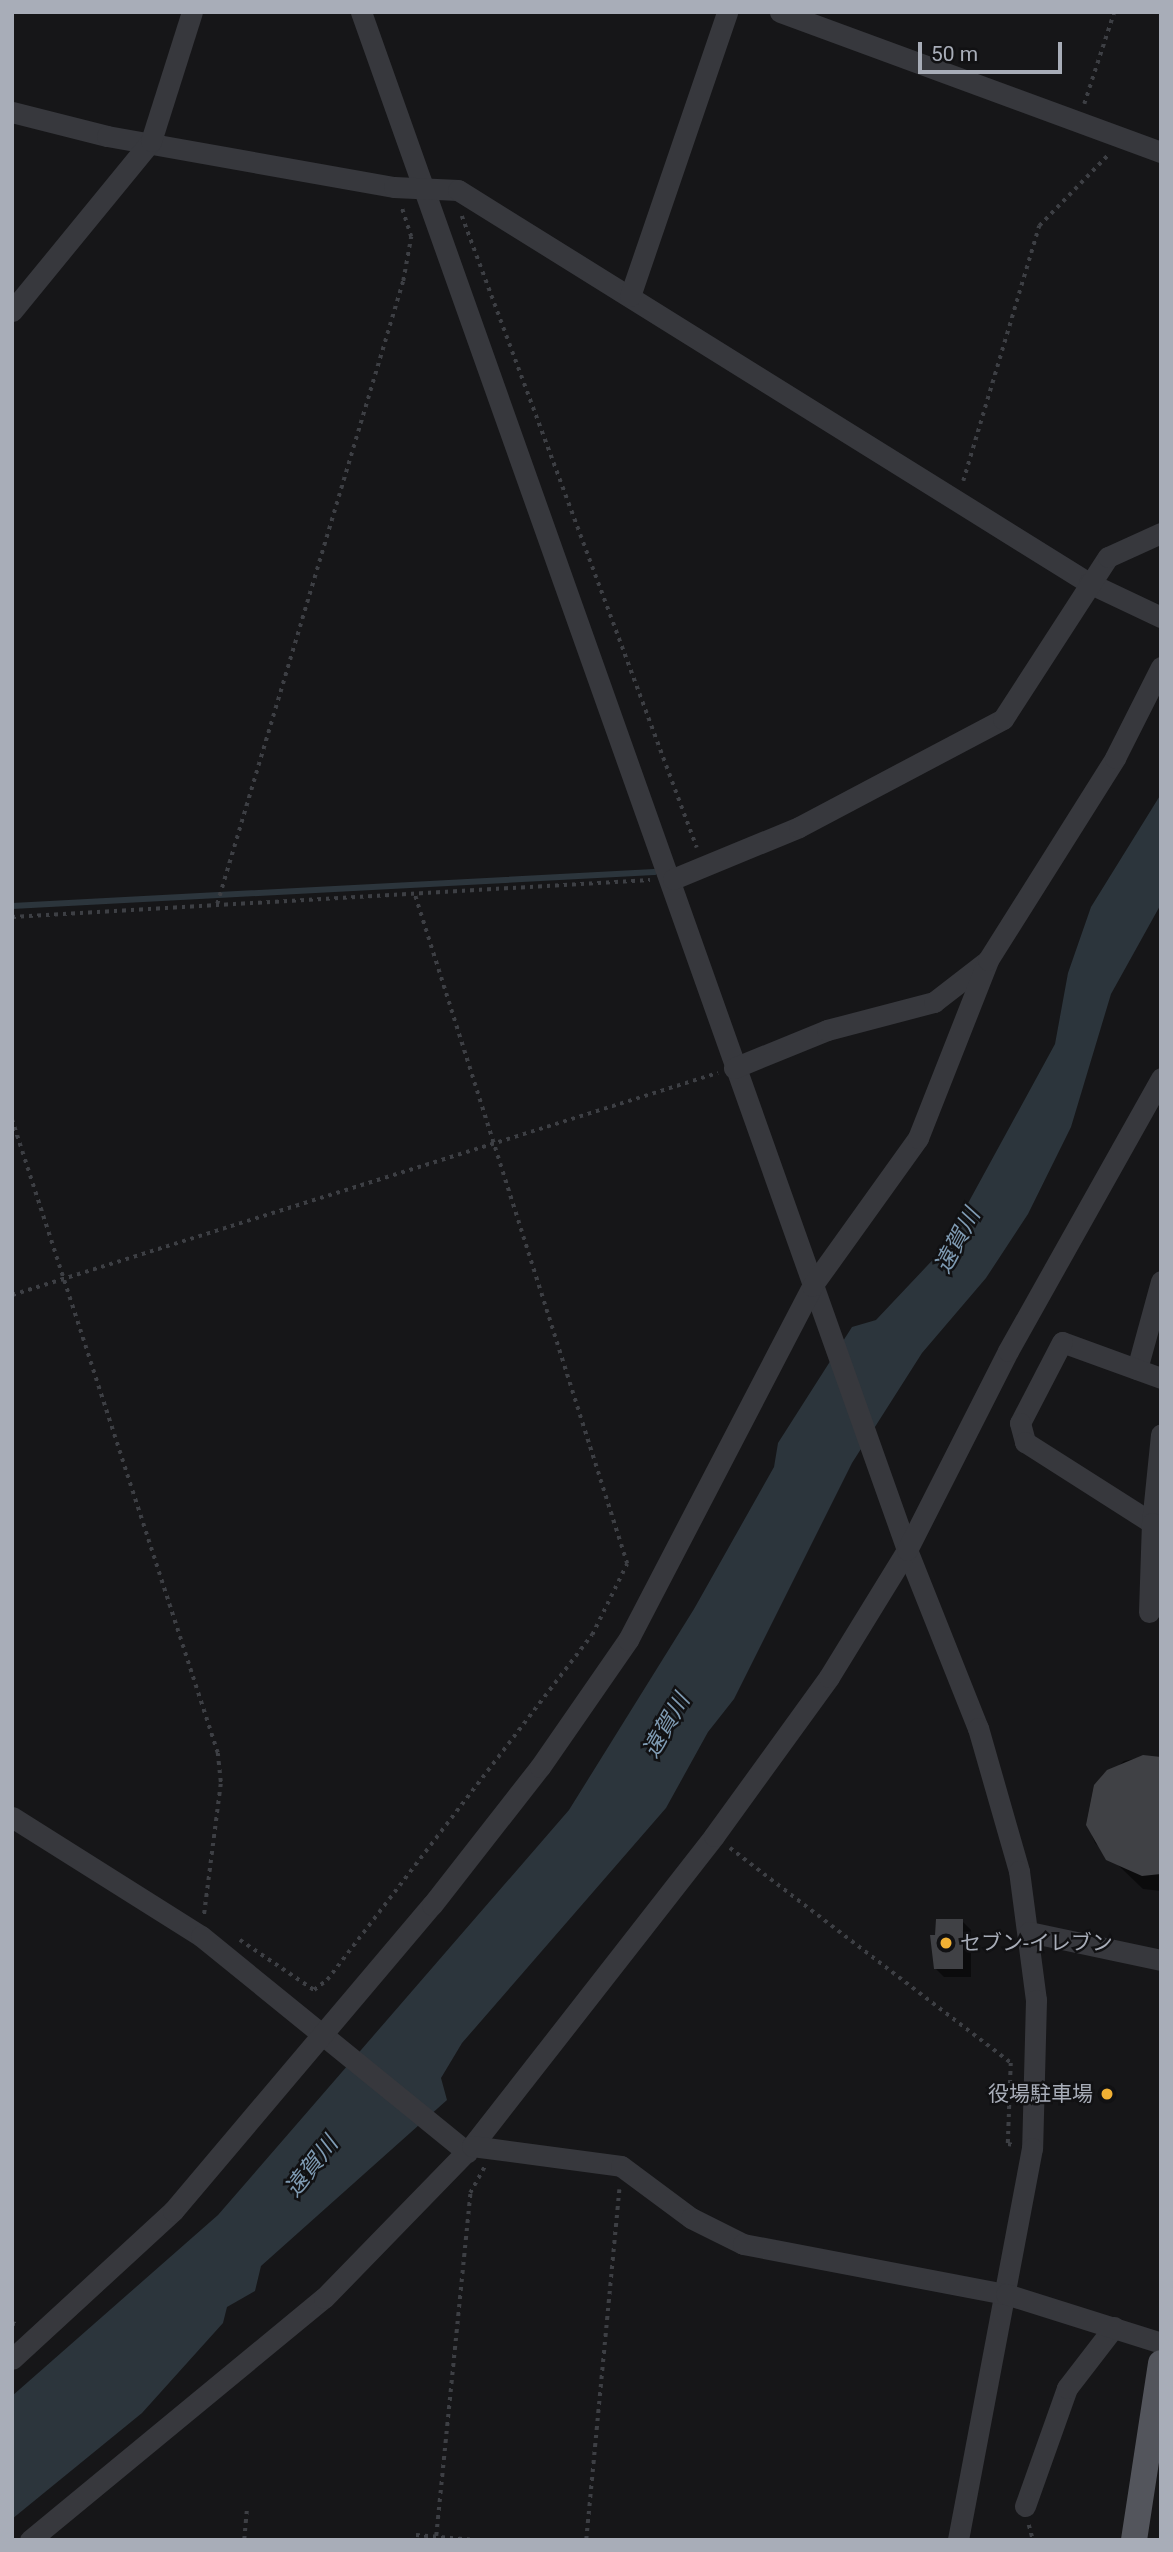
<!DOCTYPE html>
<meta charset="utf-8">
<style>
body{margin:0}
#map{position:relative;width:1173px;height:2552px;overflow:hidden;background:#161618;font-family:Roboto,"Noto Sans JP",sans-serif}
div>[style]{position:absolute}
.water>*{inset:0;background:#2c353c}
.shadow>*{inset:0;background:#0007}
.stream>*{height:6px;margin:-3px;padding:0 3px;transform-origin:3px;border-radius:3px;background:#2c353c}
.building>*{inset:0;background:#404145}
.path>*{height:3.5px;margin-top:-1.75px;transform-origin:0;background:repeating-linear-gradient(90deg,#3d3f44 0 3.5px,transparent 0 8.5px)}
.minor>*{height:21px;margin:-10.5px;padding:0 10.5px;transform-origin:10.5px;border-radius:10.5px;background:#37383d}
.major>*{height:26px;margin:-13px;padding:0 13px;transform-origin:13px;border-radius:13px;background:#53555c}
.dots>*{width:19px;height:19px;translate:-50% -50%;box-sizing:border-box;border:4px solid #111113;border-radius:50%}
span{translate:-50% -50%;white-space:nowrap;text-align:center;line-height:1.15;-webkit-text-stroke:5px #111113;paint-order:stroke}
.poi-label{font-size:21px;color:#a8adb8}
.left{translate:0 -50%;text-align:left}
.right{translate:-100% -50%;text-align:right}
.water-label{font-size:23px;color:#7f9bb3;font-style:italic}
.frame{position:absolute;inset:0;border:14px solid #a8adb8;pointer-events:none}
.scale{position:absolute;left:918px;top:42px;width:144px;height:32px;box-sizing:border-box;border:4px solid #a8adb8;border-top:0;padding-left:9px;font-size:21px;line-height:24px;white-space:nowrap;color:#a8adb8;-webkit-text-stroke:5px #111113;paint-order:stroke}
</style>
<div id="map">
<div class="water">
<div style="clip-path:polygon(1161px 794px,1161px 904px,1111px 994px,1071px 1127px,1028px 1214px,986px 1278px,922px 1353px,852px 1463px,734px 1699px,708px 1732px,666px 1808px,462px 2043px,441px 2078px,447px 2100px,261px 2266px,255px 2291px,227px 2307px,223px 2323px,142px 2413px,12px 2519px,12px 2396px,218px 2215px,569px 1810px,694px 1609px,774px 1467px,778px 1443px,852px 1327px,876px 1320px,943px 1249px,1055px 1044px,1068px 973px,1091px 907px)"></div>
</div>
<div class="shadow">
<div style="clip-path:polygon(1143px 1757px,1161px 1762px,1161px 1891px,1143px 1889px,1095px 1843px,1088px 1825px,1095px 1786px,1124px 1761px)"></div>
<div style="clip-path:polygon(962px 1921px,971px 1930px,971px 1977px,944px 1977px,935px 1968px,937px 1936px)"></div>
</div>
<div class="stream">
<div style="left:12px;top:906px;width:643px;rotate:-3.03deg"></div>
</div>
<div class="building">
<div style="clip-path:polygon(1143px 1755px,1161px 1757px,1161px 1874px,1142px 1876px,1106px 1860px,1086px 1825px,1094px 1785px,1107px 1770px)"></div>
<div style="clip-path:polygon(936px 1919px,963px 1919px,963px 1969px,934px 1969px,930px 1935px,935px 1935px)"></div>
</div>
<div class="path">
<div style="left:1084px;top:104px;width:97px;rotate:-71.9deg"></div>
<div style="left:462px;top:216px;width:674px;rotate:69.6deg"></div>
<div style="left:963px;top:481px;width:266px;rotate:-73.4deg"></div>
<div style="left:1039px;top:226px;width:100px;rotate:-45.8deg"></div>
<div style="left:217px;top:904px;width:650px;rotate:-73.38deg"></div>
<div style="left:403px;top:281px;width:45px;rotate:-79.7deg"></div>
<div style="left:411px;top:237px;width:32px;rotate:-108deg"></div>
<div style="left:12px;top:917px;width:639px;rotate:-3.32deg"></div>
<div style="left:12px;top:1119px;width:667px;rotate:72deg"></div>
<div style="left:218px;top:1753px;width:31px;rotate:84deg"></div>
<div style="left:221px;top:1784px;width:133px;rotate:97.3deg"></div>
<div style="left:12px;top:1295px;width:740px;rotate:-17.46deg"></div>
<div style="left:730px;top:1848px;width:354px;rotate:37.4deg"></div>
<div style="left:1011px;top:2063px;width:81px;rotate:92.1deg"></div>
<div style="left:1008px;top:2144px;width:6px;rotate:9deg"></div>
<div style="left:240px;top:1940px;width:89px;rotate:34deg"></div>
<div style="left:314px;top:1990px;width:16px;rotate:-38deg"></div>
<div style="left:327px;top:1980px;width:435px;rotate:-52.5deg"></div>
<div style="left:592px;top:1635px;width:79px;rotate:-63.8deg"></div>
<div style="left:627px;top:1564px;width:704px;rotate:-107.61deg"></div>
<div style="left:12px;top:2323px;width:7px;rotate:16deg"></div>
<div style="left:1029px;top:2525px;width:16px;rotate:75deg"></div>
<div style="left:416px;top:2535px;width:59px;rotate:4.8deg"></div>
<div style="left:436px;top:2536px;width:345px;rotate:-84.3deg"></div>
<div style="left:470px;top:2193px;width:31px;rotate:-61deg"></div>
<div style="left:244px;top:2540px;width:33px;rotate:-85deg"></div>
<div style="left:586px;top:2540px;width:352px;rotate:-84.6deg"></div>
</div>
<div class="minor">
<div style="left:361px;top:12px;width:1632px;rotate:70.45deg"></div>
<div style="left:907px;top:1550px;width:192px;rotate:68.3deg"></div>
<div style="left:978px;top:1728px;width:149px;rotate:74deg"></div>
<div style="left:1019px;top:1871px;width:130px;rotate:82.5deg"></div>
<div style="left:1036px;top:2000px;width:148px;rotate:91.5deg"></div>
<div style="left:1032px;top:2148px;width:399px;rotate:100.7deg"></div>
<div style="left:780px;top:12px;width:406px;rotate:20.2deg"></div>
<div style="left:12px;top:112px;width:98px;rotate:14.2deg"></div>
<div style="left:107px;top:136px;width:291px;rotate:10.1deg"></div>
<div style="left:394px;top:187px;width:64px;rotate:2.7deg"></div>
<div style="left:458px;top:190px;width:743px;rotate:31.92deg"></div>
<div style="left:1089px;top:583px;width:80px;rotate:25.3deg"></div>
<div style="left:630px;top:296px;width:300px;rotate:-71.1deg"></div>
<div style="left:12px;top:311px;width:220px;rotate:-50.7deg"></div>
<div style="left:151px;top:141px;width:135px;rotate:-72.4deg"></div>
<div style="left:673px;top:879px;width:136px;rotate:-22.4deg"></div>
<div style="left:799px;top:827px;width:231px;rotate:-27.9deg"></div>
<div style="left:1003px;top:719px;width:193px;rotate:-57.1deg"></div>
<div style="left:1108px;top:557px;width:58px;rotate:-24.4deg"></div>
<div style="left:734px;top:1068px;width:100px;rotate:-22.2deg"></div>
<div style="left:827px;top:1030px;width:111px;rotate:-14.7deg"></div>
<div style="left:934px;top:1002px;width:67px;rotate:-37.7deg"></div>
<div style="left:1137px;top:1369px;width:91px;rotate:-74.7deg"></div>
<div style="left:1161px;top:1378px;width:105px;rotate:-160deg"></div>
<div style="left:1062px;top:1342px;width:91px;rotate:117.4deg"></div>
<div style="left:1020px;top:1423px;width:20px;rotate:75deg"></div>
<div style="left:1025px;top:1442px;width:151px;rotate:32.5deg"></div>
<div style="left:1152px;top:1523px;width:89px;rotate:-84.2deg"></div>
<div style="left:1149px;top:1612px;width:89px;rotate:-88.1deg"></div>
<div style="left:12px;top:1817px;width:223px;rotate:32.2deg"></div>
<div style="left:201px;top:1936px;width:343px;rotate:39.1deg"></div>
<div style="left:1029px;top:1932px;width:135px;rotate:12deg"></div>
<div style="left:472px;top:2146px;width:393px;rotate:-52deg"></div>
<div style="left:714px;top:1836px;width:196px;rotate:-54.1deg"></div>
<div style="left:829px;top:1677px;width:149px;rotate:-58.4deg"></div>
<div style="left:907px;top:1550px;width:223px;rotate:-63.1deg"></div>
<div style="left:1008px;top:1351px;width:313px;rotate:-60.7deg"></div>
<div style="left:12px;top:2359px;width:219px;rotate:-42.6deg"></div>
<div style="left:173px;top:2211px;width:401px;rotate:-49.8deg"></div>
<div style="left:432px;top:1905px;width:175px;rotate:-52deg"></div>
<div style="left:540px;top:1767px;width:155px;rotate:-55.3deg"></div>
<div style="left:628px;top:1640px;width:399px;rotate:-62.5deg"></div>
<div style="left:812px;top:1286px;width:182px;rotate:-54.4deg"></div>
<div style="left:918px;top:1138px;width:191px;rotate:-68.5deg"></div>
<div style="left:988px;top:960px;width:239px;rotate:-57.8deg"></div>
<div style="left:1115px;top:758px;width:102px;rotate:-63.2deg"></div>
<div style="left:1025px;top:2506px;width:125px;rotate:-70.4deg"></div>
<div style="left:1067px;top:2388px;width:77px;rotate:-52.4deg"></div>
<div style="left:30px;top:2540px;width:381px;rotate:-39.5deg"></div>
<div style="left:324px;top:2298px;width:212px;rotate:-45.8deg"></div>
<div style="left:472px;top:2146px;width:150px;rotate:7.6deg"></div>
<div style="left:621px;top:2166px;width:87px;rotate:36.6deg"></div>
<div style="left:691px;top:2218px;width:58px;rotate:26.6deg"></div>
<div style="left:743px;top:2244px;width:268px;rotate:10.8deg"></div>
<div style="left:1006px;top:2294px;width:163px;rotate:17.5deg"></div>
</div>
<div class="major">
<div style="left:1134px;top:2540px;width:179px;rotate:-81.3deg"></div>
</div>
<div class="dots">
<div style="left:946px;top:1943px;background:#f2b134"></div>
<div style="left:1107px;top:2094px;background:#f2b134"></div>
</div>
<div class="poi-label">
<span class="left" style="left:960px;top:1943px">セブン-イレブン</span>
<span class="right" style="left:1093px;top:2094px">役場駐車場</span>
</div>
<div class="water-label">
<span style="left:958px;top:1241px;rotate:-62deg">遠賀川</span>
<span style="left:667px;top:1726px;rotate:-60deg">遠賀川</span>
<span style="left:312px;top:2167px;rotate:-52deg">遠賀川</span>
</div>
<div class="frame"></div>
<div class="scale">50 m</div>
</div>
